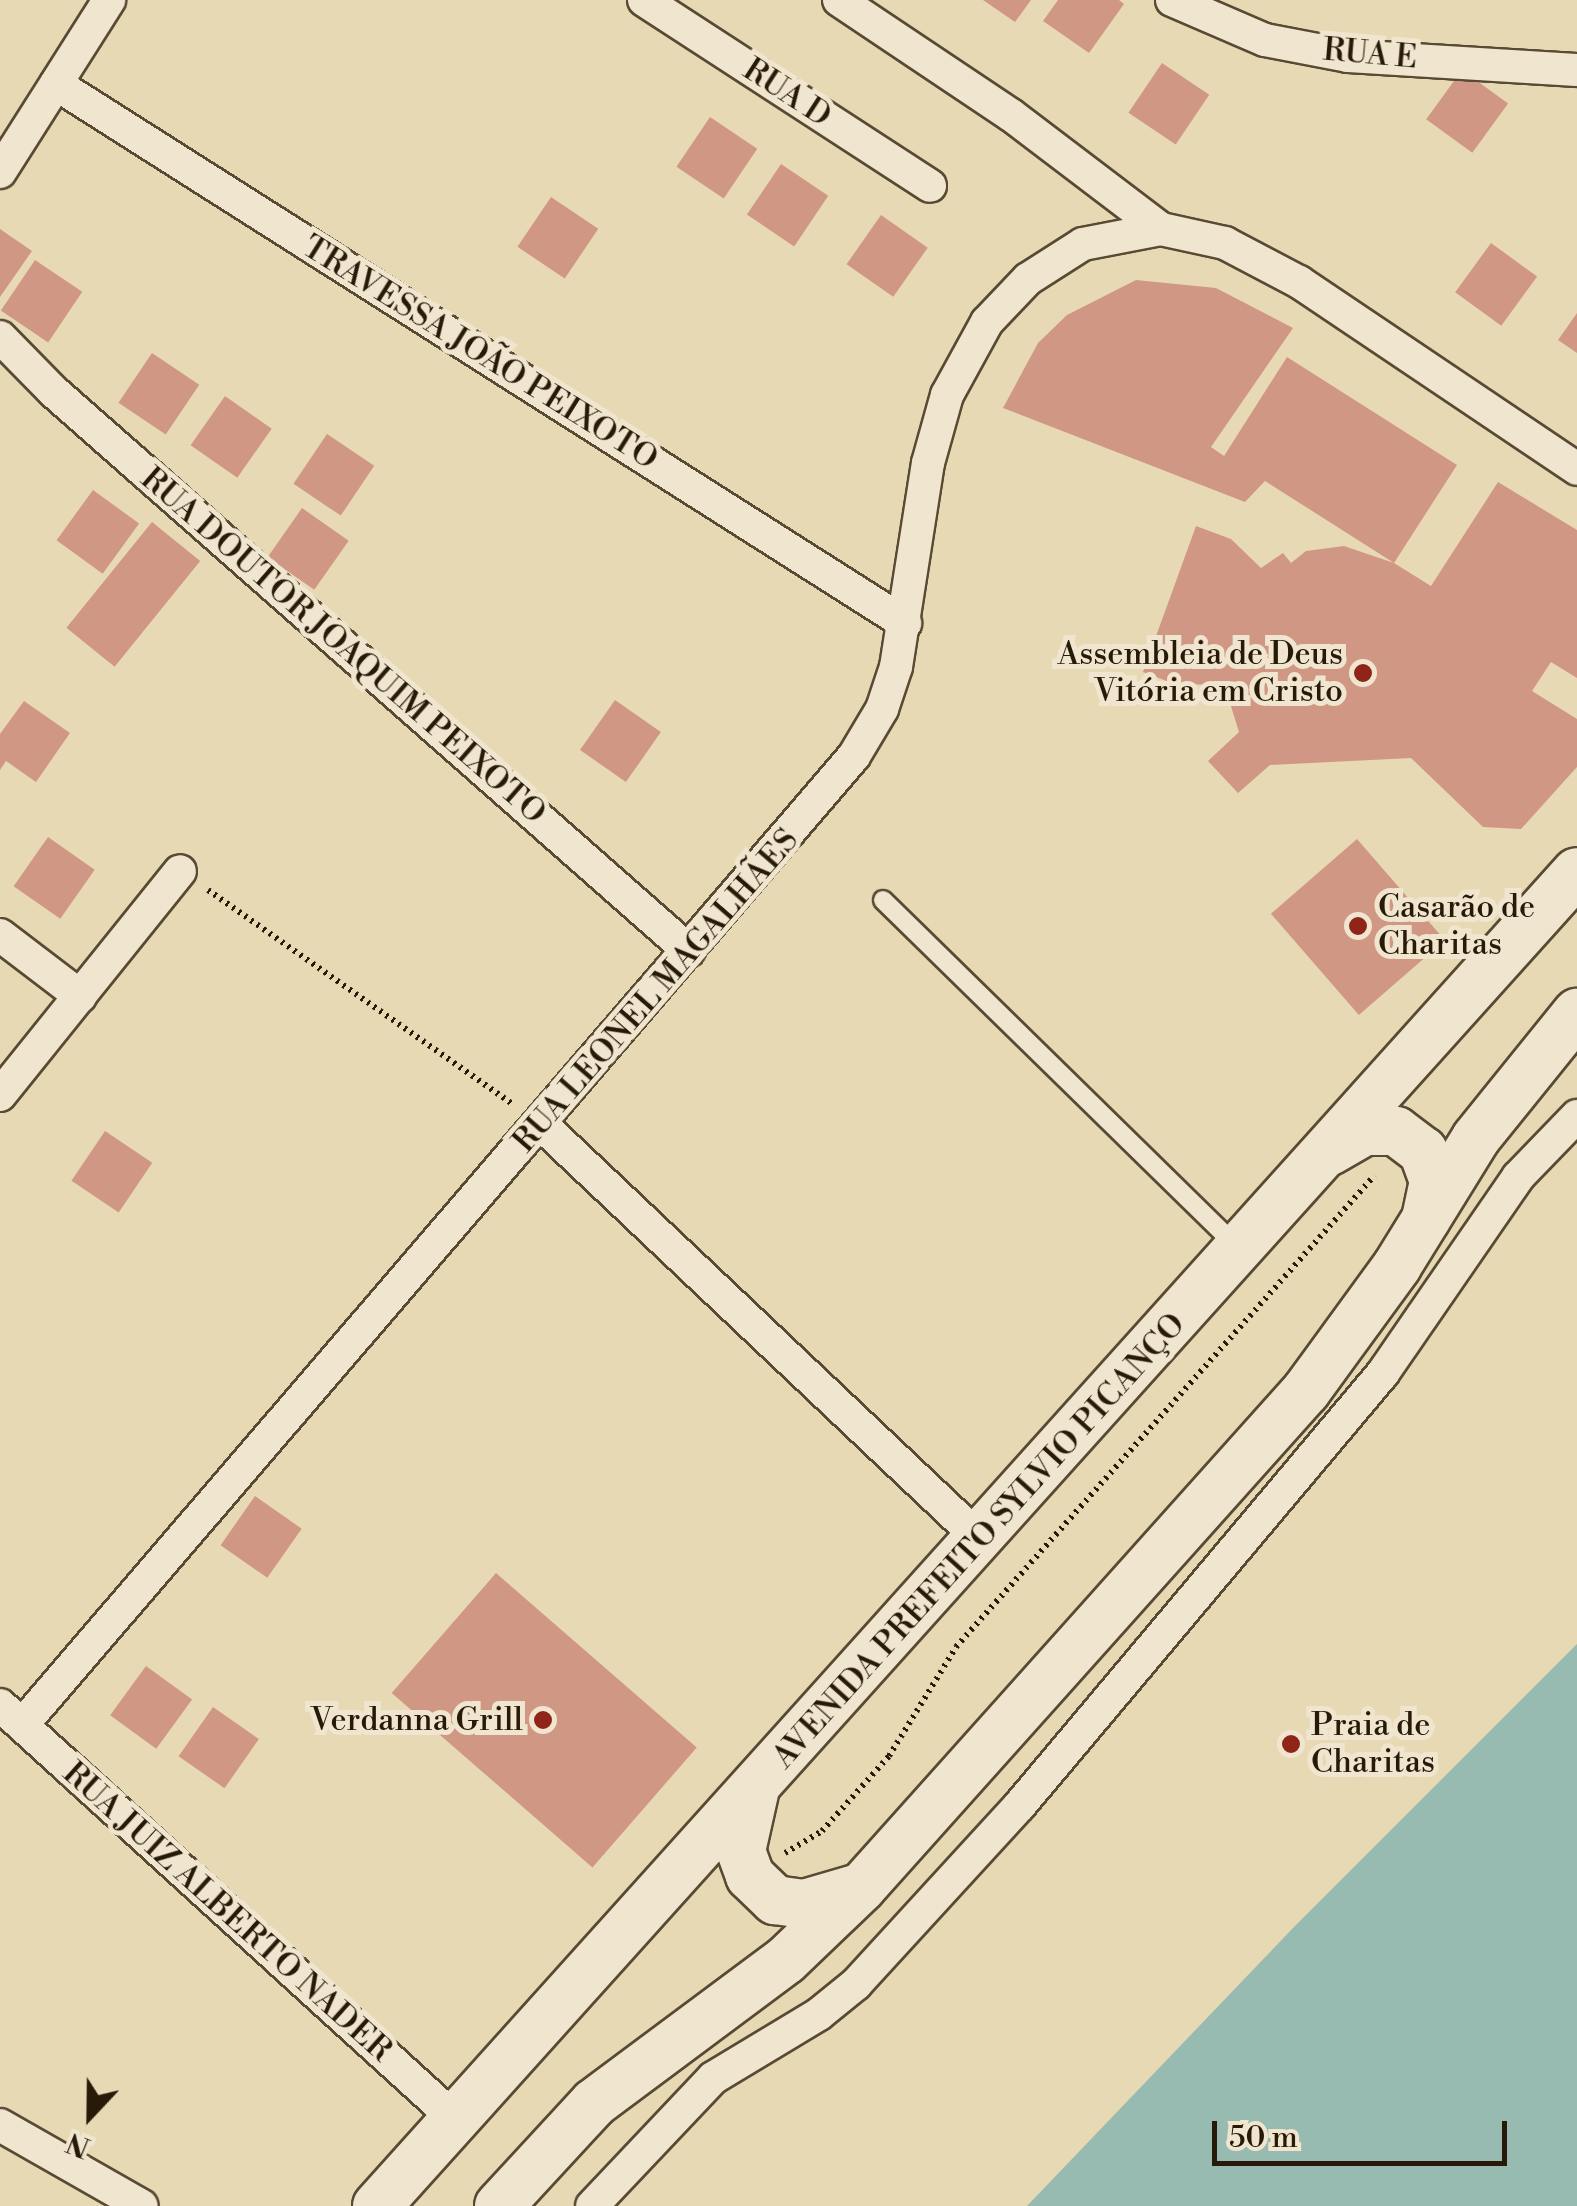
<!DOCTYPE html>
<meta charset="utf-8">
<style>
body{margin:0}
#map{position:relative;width:1577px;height:2206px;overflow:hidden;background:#e8d9b5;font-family:"Libre Bodoni",serif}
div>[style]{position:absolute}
.water>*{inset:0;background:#97bab1}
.building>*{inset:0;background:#d19785;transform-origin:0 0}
.path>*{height:6px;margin-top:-3px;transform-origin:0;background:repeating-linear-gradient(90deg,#281a08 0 2.5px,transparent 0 7.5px)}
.roads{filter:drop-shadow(2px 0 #584a33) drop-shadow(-2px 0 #584a33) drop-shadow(0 2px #584a33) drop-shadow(0 -2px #584a33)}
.lane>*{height:18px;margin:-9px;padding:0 9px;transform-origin:9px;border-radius:9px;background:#f0e6cf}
.street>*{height:32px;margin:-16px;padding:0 16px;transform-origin:16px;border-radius:16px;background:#f0e6cf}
.secondary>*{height:48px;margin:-24px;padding:0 24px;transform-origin:24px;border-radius:24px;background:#f0e6cf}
.dots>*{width:28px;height:28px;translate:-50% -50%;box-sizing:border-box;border:5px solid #f0e6cf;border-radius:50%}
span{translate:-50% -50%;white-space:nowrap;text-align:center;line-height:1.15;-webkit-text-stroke:10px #f0e6cf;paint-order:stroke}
.street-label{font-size:32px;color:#281a08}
.poi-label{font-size:32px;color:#281a08}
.right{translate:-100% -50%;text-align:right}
.left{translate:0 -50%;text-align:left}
.north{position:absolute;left:40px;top:2066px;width:100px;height:100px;-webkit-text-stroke:8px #f0e6cf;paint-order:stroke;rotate:202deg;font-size:28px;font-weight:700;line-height:40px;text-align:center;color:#281a08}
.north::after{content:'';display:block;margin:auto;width:35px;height:45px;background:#281a08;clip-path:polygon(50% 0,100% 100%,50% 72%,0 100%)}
.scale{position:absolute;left:1212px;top:2121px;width:295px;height:45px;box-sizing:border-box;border:5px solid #281a08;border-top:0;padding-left:12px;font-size:30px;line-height:35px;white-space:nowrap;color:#281a08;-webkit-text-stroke:8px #f0e6cf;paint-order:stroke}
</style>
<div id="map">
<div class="water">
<div style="clip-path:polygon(1577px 1644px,1577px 2206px,1027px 2206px,1294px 1927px)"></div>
</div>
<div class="building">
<div style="clip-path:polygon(983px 0,1031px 0,1015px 22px)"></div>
<div style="clip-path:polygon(1058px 0,1119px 0,1124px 4px,1089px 53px,1043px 21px)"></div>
<div style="left:1162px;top:63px;width:57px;height:60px;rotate:34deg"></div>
<div style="left:1462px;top:70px;width:57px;height:61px;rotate:36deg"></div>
<div style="left:710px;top:117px;width:57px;height:60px;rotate:34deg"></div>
<div style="left:781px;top:164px;width:57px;height:61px;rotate:34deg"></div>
<div style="left:551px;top:197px;width:57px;height:60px;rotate:34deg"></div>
<div style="left:881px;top:215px;width:57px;height:60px;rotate:35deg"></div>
<div style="clip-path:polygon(0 229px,32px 251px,0 297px)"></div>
<div style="left:1491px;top:243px;width:57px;height:61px;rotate:36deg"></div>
<div style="left:35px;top:260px;width:57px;height:61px;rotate:34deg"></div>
<div style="clip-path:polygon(1136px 280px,1216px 288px,1293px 328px,1211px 447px,1224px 456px,1287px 357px,1457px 465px,1394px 563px,1431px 586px,1498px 482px,1577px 530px,1577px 678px,1551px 662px,1532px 691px,1577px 719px,1577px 767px,1521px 829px,1483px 827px,1411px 758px,1270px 765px,1238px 793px,1208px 761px,1239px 732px,1224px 684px,1177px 685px,1143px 672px,1196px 526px,1231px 539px,1261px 568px,1283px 553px,1291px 563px,1306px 551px,1344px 546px,1394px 563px,1265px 481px,1245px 502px,1003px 408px,1038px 343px,1067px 315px)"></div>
<div style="clip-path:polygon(1577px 313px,1577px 353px,1558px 340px)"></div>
<div style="left:152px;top:353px;width:57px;height:60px;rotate:34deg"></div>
<div style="left:225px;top:396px;width:57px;height:60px;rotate:35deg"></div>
<div style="left:327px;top:434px;width:57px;height:60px;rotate:34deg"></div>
<div style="left:93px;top:490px;width:57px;height:62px;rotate:36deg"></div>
<div style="left:302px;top:508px;width:57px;height:60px;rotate:35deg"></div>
<div style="left:152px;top:522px;width:62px;height:136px;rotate:39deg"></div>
<div style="left:615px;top:700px;width:56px;height:61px;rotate:35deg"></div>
<div style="clip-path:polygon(24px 701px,70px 733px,36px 782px,6px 761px,0 770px,0 734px)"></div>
<div style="left:48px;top:837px;width:57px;height:60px;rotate:35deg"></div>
<div style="left:1357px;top:839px;width:134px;height:114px;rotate:49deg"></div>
<div style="left:105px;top:1131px;width:57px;height:60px;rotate:34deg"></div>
<div style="left:255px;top:1496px;width:57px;height:60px;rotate:35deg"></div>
<div style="left:496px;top:1573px;width:266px;height:159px;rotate:41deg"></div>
<div style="left:146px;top:1666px;width:57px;height:61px;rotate:36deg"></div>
<div style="left:213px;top:1707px;width:56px;height:60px;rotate:35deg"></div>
</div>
<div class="path">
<div style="left:208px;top:890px;width:372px;rotate:35.1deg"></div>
<div style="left:785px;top:1853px;width:43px;rotate:-30.7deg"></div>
<div style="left:822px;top:1831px;width:101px;rotate:-48.2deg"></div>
<div style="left:889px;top:1756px;width:128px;rotate:-58.4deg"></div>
<div style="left:956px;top:1647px;width:630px;rotate:-48.41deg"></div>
</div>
<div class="roads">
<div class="lane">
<div style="left:883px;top:900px;width:494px;rotate:44.4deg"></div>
</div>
<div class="street">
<div style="left:644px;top:0;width:341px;rotate:33deg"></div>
<div style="left:839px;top:0;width:207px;rotate:33.8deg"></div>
<div style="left:1011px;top:115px;width:188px;rotate:37.2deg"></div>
<div style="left:1161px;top:229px;width:66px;rotate:12.3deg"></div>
<div style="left:1225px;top:243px;width:84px;rotate:27.8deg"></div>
<div style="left:1299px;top:282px;width:335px;rotate:33.9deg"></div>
<div style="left:1172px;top:0;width:101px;rotate:23.3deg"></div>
<div style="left:1265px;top:40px;width:85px;rotate:10.9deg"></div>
<div style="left:1348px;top:56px;width:229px;rotate:3.5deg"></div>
<div style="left:56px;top:84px;width:1006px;rotate:32.41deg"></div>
<div style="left:0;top:172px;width:204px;rotate:-57.6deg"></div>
<div style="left:0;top:337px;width:76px;rotate:45.5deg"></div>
<div style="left:53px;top:391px;width:847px;rotate:41.36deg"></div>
<div style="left:0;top:935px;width:101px;rotate:37.3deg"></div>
<div style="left:0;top:1095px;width:287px;rotate:-51.2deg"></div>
<div style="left:542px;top:1125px;width:603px;rotate:43.39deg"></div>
<div style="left:0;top:1705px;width:614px;rotate:42.29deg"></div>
<div style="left:22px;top:1725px;width:1277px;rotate:-49.35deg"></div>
<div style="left:854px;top:756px;width:55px;rotate:-59.2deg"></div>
<div style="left:882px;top:709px;width:44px;rotate:-71.6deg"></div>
<div style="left:896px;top:667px;width:206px;rotate:-81.1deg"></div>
<div style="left:928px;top:463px;width:71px;rotate:-74.4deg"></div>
<div style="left:947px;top:395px;width:83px;rotate:-61.3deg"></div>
<div style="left:987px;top:322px;width:59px;rotate:-46.4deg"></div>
<div style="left:1028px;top:279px;width:65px;rotate:-32.5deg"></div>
<div style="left:1083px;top:244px;width:79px;rotate:-10.9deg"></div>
<div style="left:0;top:2125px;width:163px;rotate:29.7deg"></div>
<div style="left:592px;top:2206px;width:176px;rotate:-46.6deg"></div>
<div style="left:713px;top:2078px;width:124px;rotate:-31.1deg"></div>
<div style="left:819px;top:2014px;width:48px;rotate:-39deg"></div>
<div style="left:856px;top:1984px;width:243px;rotate:-47.5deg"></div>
<div style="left:1020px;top:1805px;width:564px;rotate:-49.96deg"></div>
<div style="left:1383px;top:1373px;width:238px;rotate:-55.4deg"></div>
<div style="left:1518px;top:1177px;width:85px;rotate:-46deg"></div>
</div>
<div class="secondary">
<div style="left:1330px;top:1151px;width:39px;rotate:-30deg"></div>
<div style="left:1364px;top:1131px;width:32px"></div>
<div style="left:1396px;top:1131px;width:34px;rotate:37deg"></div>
<div style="left:1423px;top:1151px;width:32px;rotate:70deg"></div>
<div style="left:1434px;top:1181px;width:39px;rotate:102deg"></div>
<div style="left:754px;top:1793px;width:59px;rotate:102.6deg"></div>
<div style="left:741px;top:1851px;width:27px;rotate:70deg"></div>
<div style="left:750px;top:1876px;width:35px;rotate:44deg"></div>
<div style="left:775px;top:1900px;width:29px;rotate:8deg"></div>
<div style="left:804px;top:1904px;width:57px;rotate:-16.2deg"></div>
<div style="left:377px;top:2206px;width:1794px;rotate:-48.03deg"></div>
<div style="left:499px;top:2206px;width:140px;rotate:-47.3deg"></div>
<div style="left:594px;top:2103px;width:239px;rotate:-36.7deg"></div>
<div style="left:786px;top:1960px;width:105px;rotate:-43.8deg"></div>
<div style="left:862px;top:1887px;width:666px;rotate:-48.17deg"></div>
<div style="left:1306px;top:1391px;width:155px;rotate:-53.9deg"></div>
<div style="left:1397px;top:1266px;width:150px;rotate:-58.3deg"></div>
<div style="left:1476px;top:1138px;width:161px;rotate:-51.1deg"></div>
</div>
</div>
<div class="dots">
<div style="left:1363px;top:673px;background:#8f2418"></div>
<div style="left:1358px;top:926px;background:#8f2418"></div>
<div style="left:543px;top:1720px;background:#8f2418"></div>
<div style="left:1291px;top:1744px;background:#8f2418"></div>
</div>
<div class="street-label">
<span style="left:1370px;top:54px;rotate:5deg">RUA E</span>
<span style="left:787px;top:93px;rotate:33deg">RUA D</span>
<span style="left:480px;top:353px;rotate:32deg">TRAVESSA JOÃO PEIXOTO</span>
<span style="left:343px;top:646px;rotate:41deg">RUA DOUTOR JOAQUIM PEIXOTO</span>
<span style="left:656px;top:991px;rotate:-49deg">RUA LEONEL MAGALHÃES</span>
<span style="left:979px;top:1541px;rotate:-48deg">AVENIDA PREFEITO SYLVIO PICANÇO</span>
<span style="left:227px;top:1912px;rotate:42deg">RUA JUIZ ALBERTO NADER</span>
</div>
<div class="poi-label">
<span class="right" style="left:1343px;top:673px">Assembleia de Deus<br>Vitória em Cristo</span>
<span class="left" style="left:1378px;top:926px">Casarão de<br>Charitas</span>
<span class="right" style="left:523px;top:1720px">Verdanna Grill</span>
<span class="left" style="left:1311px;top:1744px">Praia de<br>Charitas</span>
</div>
<div class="north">N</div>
<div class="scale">50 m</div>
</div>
